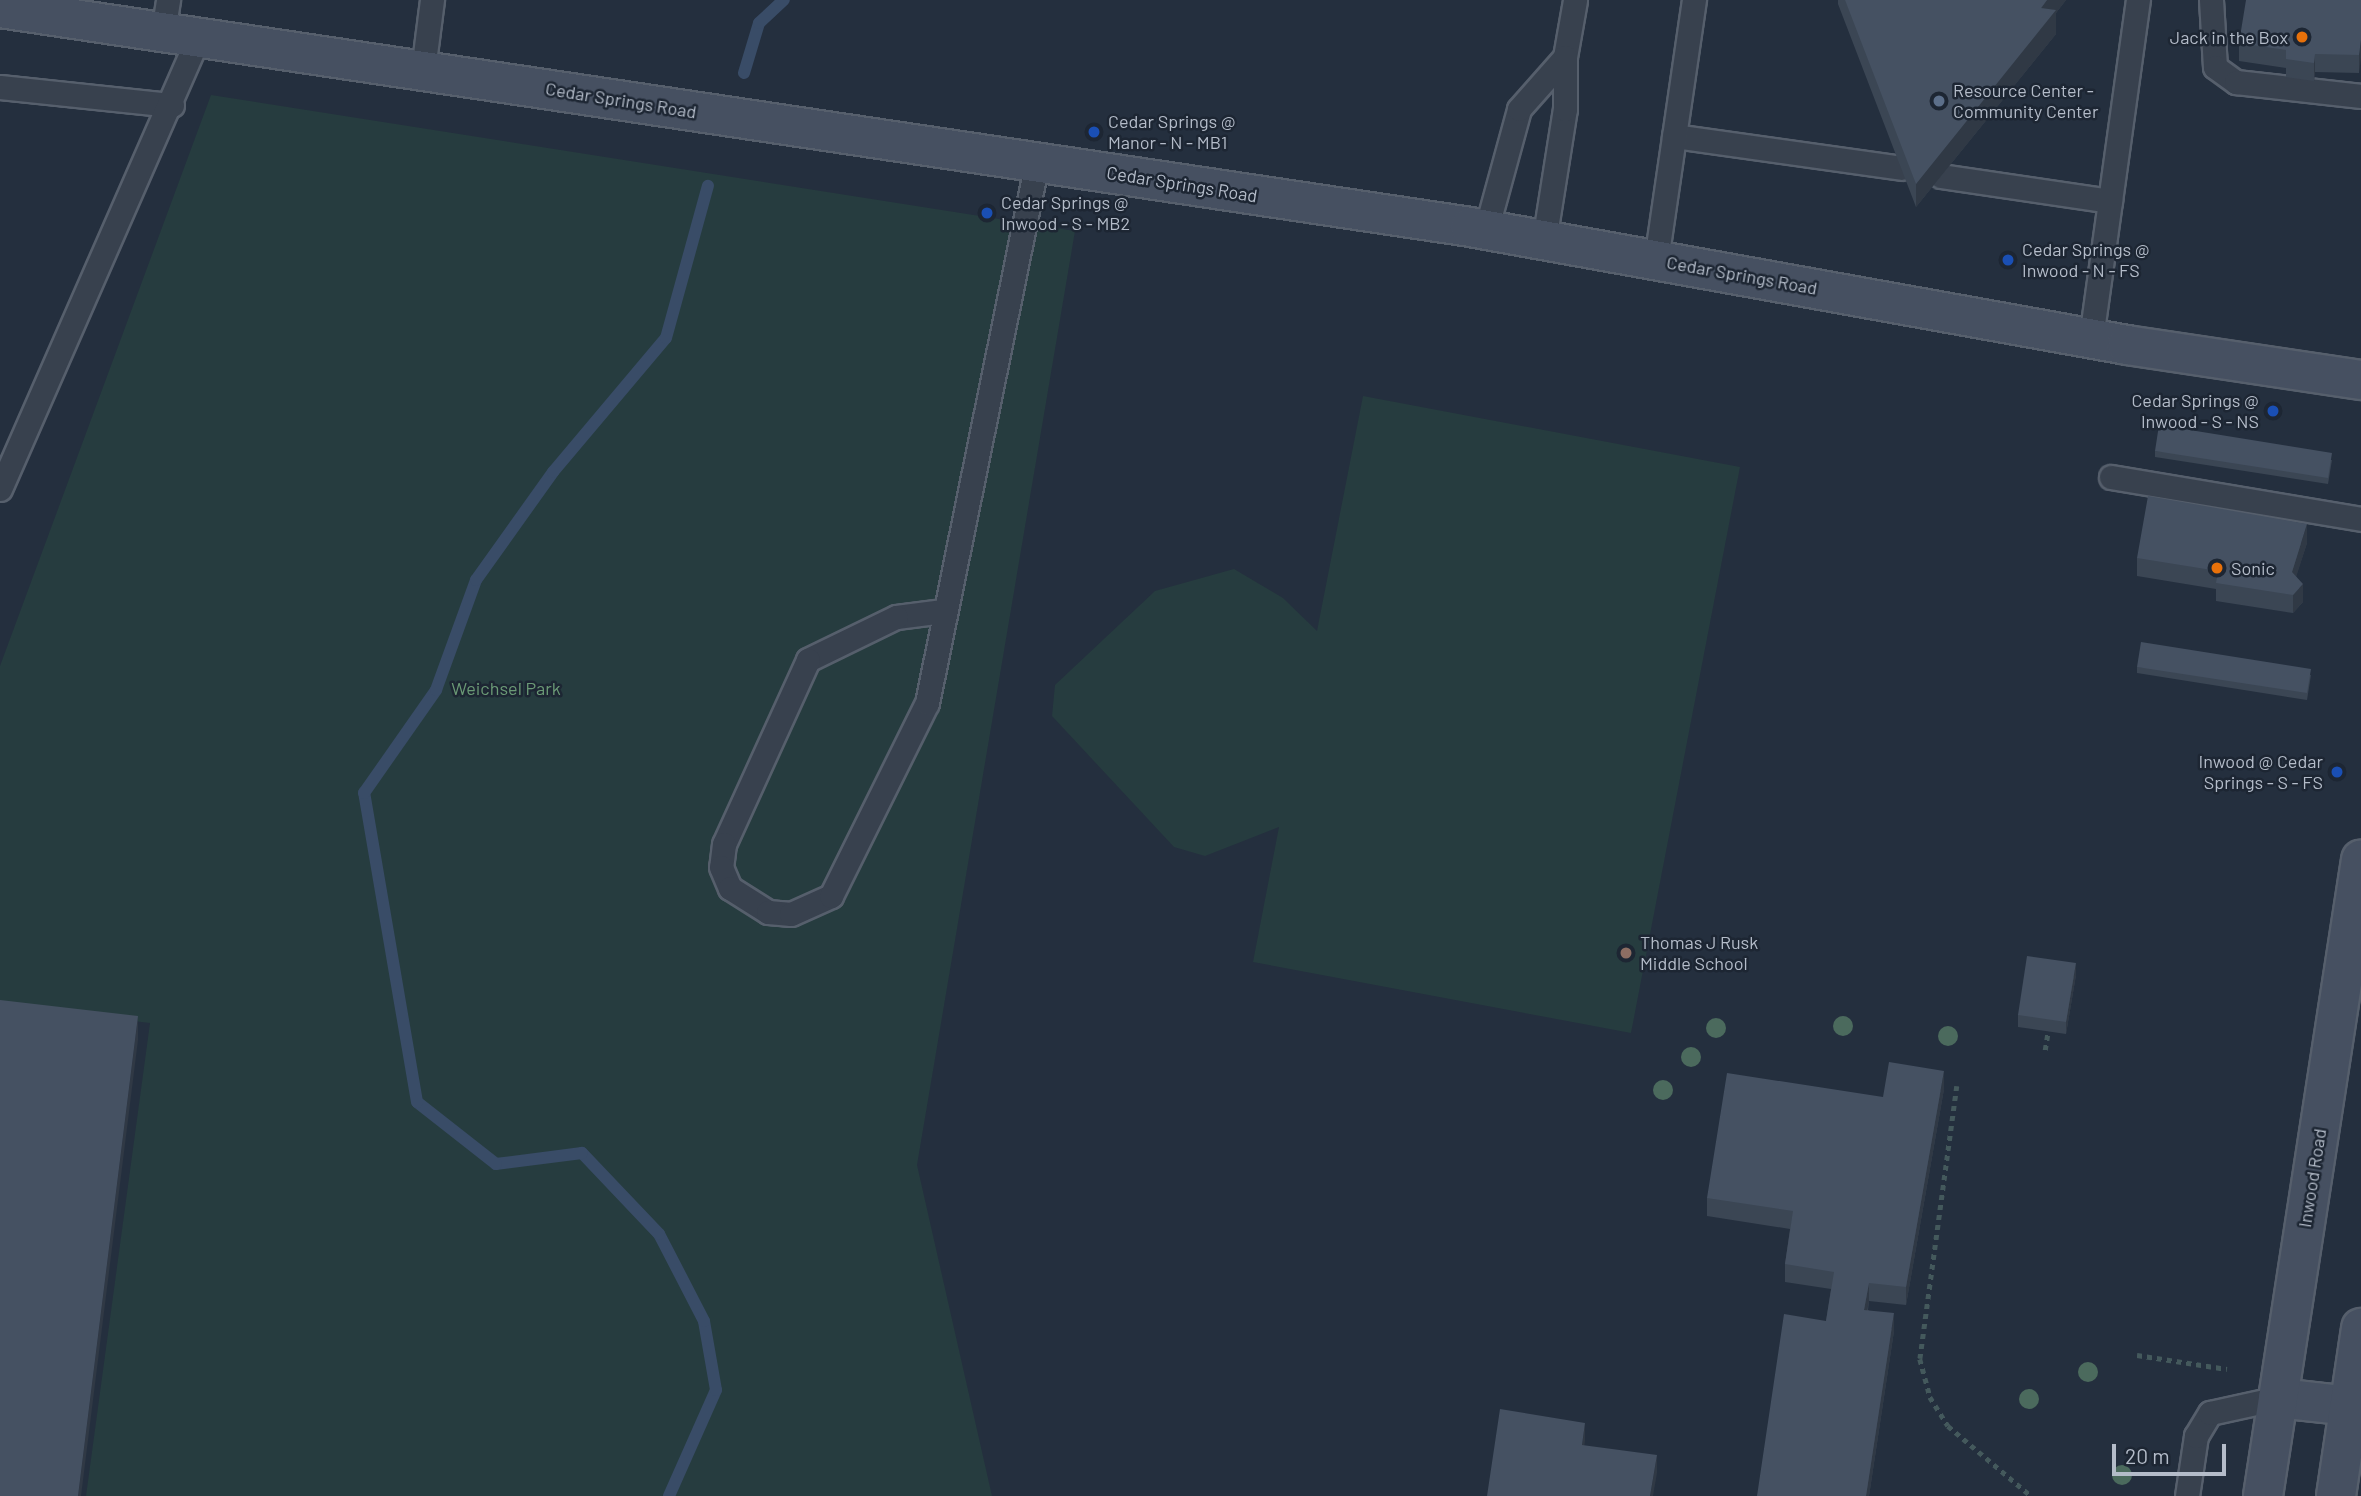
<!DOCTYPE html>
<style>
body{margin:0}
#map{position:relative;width:2361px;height:1496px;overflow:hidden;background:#242f3e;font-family:Barlow,sans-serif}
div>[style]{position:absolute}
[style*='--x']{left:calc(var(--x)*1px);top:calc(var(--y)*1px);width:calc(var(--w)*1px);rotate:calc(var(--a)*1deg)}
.green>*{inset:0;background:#263c3f}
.stream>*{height:12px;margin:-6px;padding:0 6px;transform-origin:6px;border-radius:6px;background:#394c67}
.path>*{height:4.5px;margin-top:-2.25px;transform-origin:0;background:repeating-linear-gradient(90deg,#44595c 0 5px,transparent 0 10px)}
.roads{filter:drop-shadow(2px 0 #565f6c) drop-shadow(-2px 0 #565f6c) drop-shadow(0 2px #565f6c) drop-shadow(0 -2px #565f6c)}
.lane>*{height:23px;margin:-11.5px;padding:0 11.5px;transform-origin:11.5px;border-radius:11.5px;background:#38414e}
.secondary>*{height:38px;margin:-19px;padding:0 19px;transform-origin:19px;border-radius:19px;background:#465061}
.trees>*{width:20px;height:20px;margin:-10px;border-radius:50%;background:#4b6a5d}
.wall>*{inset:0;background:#3b4654}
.shaded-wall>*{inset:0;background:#303945}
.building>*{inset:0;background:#455162}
.dots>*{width:19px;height:19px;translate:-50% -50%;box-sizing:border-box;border:4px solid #1d2633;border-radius:50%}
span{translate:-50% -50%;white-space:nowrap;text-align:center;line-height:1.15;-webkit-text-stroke:5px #1d2633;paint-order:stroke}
.poi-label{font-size:18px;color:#b4bcc9}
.right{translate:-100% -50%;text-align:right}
.left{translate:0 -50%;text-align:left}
.street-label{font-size:18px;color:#b4bcc9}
.park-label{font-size:18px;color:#6b9a76}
.scale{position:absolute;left:2112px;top:1444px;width:114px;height:32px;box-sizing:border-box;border:4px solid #b4bcc9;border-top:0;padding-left:9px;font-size:21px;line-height:24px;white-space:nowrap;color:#b4bcc9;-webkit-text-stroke:5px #1d2633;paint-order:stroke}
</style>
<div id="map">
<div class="green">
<i style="clip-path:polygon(211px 95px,1075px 231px,917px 1165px,992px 1496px,86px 1496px,150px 1023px,0 1005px,0 666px)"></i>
<i style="clip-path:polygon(1363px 396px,1740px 467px,1631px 1033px,1253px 962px,1279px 827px,1205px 856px,1174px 847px,1052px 716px,1055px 685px,1155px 591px,1234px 569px,1283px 598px,1317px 631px)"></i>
</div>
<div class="stream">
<i style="--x:744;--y:73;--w:52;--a:-73.3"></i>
<i style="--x:759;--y:23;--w:34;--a:-43"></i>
<i style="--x:669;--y:1496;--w:116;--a:-66.1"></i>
<i style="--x:716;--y:1390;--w:70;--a:-99.9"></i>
<i style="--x:704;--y:1321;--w:98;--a:-117.3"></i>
<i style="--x:659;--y:1234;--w:112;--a:-133.5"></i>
<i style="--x:582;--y:1153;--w:87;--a:172.7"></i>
<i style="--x:496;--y:1164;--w:100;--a:-141.9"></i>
<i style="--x:417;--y:1102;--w:314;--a:-99.7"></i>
<i style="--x:364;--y:793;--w:126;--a:-55"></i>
<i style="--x:436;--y:690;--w:117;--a:-70"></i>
<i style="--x:476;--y:580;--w:133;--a:-54.5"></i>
<i style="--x:553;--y:472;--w:175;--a:-49.9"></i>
<i style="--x:666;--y:338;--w:158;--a:-74.6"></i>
</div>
<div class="path">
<i style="--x:2045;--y:1050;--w:18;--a:-81"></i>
<i style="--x:1957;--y:1086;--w:275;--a:97.7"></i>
<i style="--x:1920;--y:1359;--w:39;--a:75"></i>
<i style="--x:1930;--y:1397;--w:34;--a:58"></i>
<i style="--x:1948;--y:1426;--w:109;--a:40.1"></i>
<i style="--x:2137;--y:1355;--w:91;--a:8.8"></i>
</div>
<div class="roads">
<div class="lane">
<i style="--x:2211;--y:0;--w:67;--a:86.6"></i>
<i style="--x:2215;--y:67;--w:26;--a:36"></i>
<i style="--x:2236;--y:82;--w:126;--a:6.4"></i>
<i style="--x:163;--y:32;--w:32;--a:-81"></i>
<i style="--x:423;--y:70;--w:71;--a:-82.7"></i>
<i style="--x:0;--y:87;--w:173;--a:6"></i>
<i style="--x:1674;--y:136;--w:229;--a:8"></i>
<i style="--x:1941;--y:176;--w:171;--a:8.4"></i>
<i style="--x:1486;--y:230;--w:125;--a:-74.7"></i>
<i style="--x:1519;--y:109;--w:69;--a:-48.5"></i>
<i style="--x:1565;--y:57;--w:58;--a:-80"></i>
<i style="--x:1544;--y:241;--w:134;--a:-81"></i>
<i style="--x:1565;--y:109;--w:52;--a:-90"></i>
<i style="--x:1656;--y:260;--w:263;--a:-81.7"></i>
<i style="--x:2091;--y:338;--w:341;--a:-82.1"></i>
<i style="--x:2111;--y:477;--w:254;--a:9.5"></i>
<i style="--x:0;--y:489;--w:493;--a:-66.3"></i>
<i style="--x:943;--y:611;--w:47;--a:172.7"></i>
<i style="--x:896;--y:617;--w:98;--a:154"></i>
<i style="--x:808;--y:660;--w:202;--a:114.5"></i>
<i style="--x:724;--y:844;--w:23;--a:97"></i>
<i style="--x:721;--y:867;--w:23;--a:67"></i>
<i style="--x:730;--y:888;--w:45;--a:32.3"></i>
<i style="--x:768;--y:912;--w:23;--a:5"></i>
<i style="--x:791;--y:914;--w:44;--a:-24.2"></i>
<i style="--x:831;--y:896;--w:216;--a:-63.6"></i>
<i style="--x:927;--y:703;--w:552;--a:-78.51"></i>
<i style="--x:2187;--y:1496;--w:61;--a:-81.5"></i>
<i style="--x:2196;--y:1436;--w:27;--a:-59"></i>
<i style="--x:2210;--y:1413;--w:70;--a:-12.4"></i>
</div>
<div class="secondary">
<i style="--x:0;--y:8;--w:1486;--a:8.47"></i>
<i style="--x:1470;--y:227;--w:668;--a:10.18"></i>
<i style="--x:2127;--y:345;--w:237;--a:8.5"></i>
<i style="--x:2278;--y:1398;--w:72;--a:6.3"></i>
<i style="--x:2263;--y:1496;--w:644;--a:-81.24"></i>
<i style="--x:2336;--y:1496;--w:170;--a:-81.5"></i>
</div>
</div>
<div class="trees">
<i style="left:1843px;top:1026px"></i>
<i style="left:1716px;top:1028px"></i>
<i style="left:1948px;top:1036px"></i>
<i style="left:1691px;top:1057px"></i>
<i style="left:1663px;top:1090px"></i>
<i style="left:2088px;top:1372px"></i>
<i style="left:2029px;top:1399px"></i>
<i style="left:2122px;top:1475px"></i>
</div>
<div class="wall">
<i style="clip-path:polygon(1838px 0,2066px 0,2056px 13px,2056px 34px,1916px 207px,1838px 4px)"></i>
<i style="clip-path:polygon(2361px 0,2359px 73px,2315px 72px,2314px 81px,2286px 77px,2286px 68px,2239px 61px,2239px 43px)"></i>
<i style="clip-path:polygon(2155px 451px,2332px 460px,2328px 484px,2155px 457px)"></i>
<i style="clip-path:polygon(2307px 543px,2296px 576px,2303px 602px,2293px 613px,2216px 601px,2216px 589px,2137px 576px,2137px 558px)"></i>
<i style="clip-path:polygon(2137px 667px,2311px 675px,2307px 700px,2137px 673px)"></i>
<i style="clip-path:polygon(2076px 975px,2066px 1034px,2018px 1027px,2018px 1015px)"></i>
<i style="clip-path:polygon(1944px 1089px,1906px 1305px,1869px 1301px,1868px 1310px,1894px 1331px,1869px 1496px,1757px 1496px,1826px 1321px,1831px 1289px,1785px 1282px,1785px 1264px,1790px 1229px,1707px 1216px,1707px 1198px)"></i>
</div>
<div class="shaded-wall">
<i style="clip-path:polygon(2047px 0,2066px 0,2056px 13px,2056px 34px,1916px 207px,1916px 184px)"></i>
<i style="clip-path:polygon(2361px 40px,2361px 58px,2359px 73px,2359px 55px)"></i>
<i style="clip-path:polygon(2315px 54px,2315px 72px,2314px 81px,2314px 63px)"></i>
<i style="clip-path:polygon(2307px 524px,2307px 543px,2292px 590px,2292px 572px)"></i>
<i style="clip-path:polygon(2303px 584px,2303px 602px,2293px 613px,2293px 595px)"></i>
<i style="clip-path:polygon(2076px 963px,2076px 975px,2066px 1034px,2066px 1022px)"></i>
<i style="clip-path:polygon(138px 1016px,138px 1040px,81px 1496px,78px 1496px)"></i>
<i style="clip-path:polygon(1944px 1071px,1944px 1089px,1906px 1305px,1906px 1287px)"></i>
<i style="clip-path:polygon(1869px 1283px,1869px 1301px,1864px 1328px,1864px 1310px)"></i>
<i style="clip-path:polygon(1894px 1313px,1894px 1331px,1869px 1496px,1866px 1496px)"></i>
<i style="clip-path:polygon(1585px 1423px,1585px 1441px,1582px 1463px,1582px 1445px)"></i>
<i style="clip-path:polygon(1657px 1455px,1657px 1473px,1653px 1496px,1650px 1496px)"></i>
</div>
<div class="building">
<i style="clip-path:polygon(1845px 0,2047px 0,2041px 8px,2056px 10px,1916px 184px)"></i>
<i style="clip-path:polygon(2246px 0,2361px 0,2361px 40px,2359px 55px,2315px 54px,2314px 63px,2286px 59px,2286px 50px,2239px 43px)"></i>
<i style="clip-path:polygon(2159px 425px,2332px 453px,2328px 478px,2155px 451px)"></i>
<i style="clip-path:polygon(2148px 496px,2307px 524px,2292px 572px,2303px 584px,2293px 595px,2216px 583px,2218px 571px,2137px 558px)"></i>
<i style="clip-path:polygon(2141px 642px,2311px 669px,2307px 693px,2137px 667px)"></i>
<i style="clip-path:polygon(2027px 956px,2076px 963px,2066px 1022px,2018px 1015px)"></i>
<i style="clip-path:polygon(0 1000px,138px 1016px,78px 1496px,0 1496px)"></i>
<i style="clip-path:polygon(1889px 1062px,1944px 1071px,1906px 1287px,1869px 1283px,1864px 1310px,1894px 1313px,1866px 1496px,1757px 1496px,1784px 1314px,1826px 1321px,1834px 1272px,1785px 1264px,1793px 1211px,1707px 1198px,1727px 1073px,1883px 1097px)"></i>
<i style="clip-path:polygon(1500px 1409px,1585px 1423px,1582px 1445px,1657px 1455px,1650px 1496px,1487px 1496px)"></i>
</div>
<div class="dots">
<i style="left:2302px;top:37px;background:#e8710a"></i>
<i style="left:1939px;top:101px;background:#5c6f8a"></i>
<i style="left:1094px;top:132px;background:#1a4fb4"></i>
<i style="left:987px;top:213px;background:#1a4fb4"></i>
<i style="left:2008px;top:260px;background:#1a4fb4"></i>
<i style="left:2273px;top:411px;background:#1a4fb4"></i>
<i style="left:2217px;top:568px;background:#e8710a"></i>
<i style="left:2337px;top:772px;background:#1a4fb4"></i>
<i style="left:1626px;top:953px;background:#8d6e63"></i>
</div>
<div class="poi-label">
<span class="right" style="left:2288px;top:37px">Jack in the Box</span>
<span class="left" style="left:1953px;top:101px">Resource Center -<br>Community Center</span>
<span class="left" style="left:1108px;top:132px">Cedar Springs @<br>Manor - N - MB1</span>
<span class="left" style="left:1001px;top:213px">Cedar Springs @<br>Inwood - S - MB2</span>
<span class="left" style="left:2022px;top:260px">Cedar Springs @<br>Inwood - N - FS</span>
<span class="right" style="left:2259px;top:411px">Cedar Springs @<br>Inwood - S - NS</span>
<span class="left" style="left:2231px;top:568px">Sonic</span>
<span class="right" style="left:2323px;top:772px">Inwood @ Cedar<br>Springs - S - FS</span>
<span class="left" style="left:1640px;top:953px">Thomas J Rusk<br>Middle School</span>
</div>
<div class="street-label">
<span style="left:621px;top:100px;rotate:9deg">Cedar Springs Road</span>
<span style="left:1182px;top:184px;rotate:9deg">Cedar Springs Road</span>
<span style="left:1742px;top:275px;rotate:10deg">Cedar Springs Road</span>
<span style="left:2312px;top:1178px;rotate:-81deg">Inwood Road</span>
</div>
<div class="park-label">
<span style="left:506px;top:688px">Weichsel Park</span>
</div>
<div class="scale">20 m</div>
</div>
